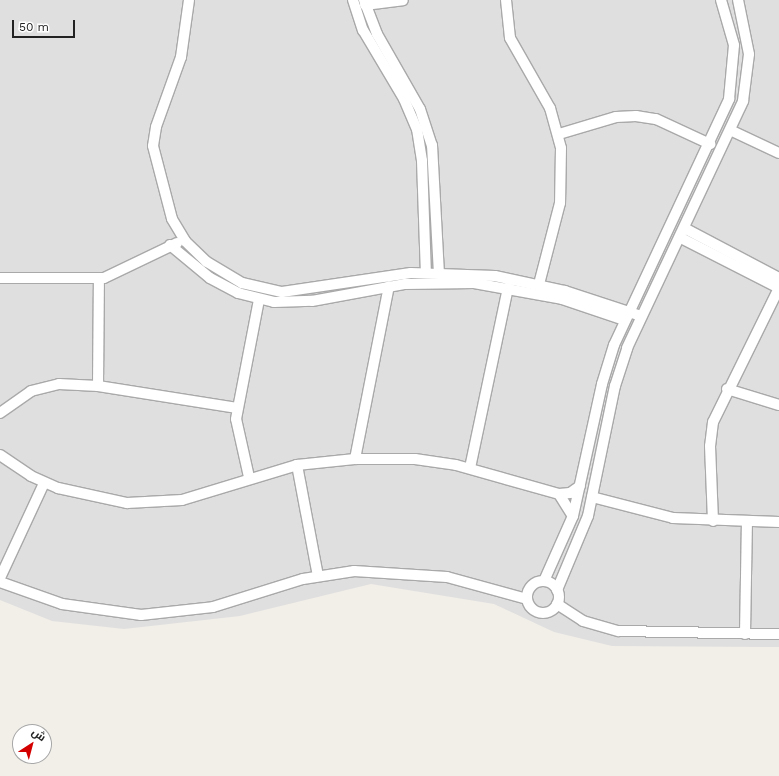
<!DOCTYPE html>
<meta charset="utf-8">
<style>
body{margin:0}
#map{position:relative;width:779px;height:776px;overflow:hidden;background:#f2efe9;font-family:"Work Sans",Cairo,sans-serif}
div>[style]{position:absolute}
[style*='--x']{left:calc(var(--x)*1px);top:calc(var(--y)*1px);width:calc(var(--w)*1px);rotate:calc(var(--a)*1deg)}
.residential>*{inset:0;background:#e0dfdf}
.roads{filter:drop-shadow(1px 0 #a9a9a9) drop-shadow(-1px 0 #a9a9a9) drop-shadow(0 1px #a9a9a9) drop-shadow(0 -1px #a9a9a9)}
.minor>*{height:10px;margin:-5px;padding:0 5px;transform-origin:5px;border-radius:5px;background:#fff}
.minor>.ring{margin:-5px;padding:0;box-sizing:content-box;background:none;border:10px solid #fff;border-radius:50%}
span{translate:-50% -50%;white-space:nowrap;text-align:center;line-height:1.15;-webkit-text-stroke:3px #fff;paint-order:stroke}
.north{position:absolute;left:12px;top:724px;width:40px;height:40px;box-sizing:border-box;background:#fff;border:1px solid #a7a7a7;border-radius:50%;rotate:36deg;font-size:11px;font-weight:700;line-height:16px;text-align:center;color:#222}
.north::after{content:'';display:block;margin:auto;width:14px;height:18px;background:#d40000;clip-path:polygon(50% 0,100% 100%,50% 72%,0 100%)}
.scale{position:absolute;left:12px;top:20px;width:63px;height:18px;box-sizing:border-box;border:2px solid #222;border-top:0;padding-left:5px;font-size:12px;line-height:14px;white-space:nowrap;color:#222;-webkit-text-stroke:3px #fff;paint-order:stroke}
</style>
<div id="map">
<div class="residential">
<i style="clip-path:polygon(0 0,779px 0,779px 647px,612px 646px,554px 632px,494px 604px,371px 584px,240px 616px,124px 629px,52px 621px,0 600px)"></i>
</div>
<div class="roads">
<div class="minor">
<i style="--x:189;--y:0;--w:58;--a:98"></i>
<i style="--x:181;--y:57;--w:74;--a:109.7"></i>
<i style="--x:156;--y:127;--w:19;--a:99"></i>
<i style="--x:153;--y:146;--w:75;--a:75.4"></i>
<i style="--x:172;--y:219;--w:26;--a:59"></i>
<i style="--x:185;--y:241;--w:30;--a:44"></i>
<i style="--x:207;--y:262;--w:41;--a:31"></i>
<i style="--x:242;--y:283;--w:41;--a:12.7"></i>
<i style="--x:282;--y:292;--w:130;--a:-8.4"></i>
<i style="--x:411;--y:273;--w:84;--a:2"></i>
<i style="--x:495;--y:276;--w:72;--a:12.1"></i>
<i style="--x:565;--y:291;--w:80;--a:18.2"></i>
<i style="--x:353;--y:0;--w:32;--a:72"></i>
<i style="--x:363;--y:30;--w:80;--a:59.3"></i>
<i style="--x:404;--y:99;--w:33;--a:67"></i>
<i style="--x:417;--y:129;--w:32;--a:81"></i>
<i style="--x:422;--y:161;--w:112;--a:88"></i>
<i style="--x:364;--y:0;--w:36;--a:69"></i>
<i style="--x:377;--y:34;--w:86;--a:60.2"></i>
<i style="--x:420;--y:109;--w:38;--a:72"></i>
<i style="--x:432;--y:145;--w:128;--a:86.9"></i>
<i style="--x:506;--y:0;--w:38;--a:84"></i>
<i style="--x:510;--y:38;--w:81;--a:60.3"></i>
<i style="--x:550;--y:108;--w:41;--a:74.6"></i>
<i style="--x:561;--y:148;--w:55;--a:91"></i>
<i style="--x:560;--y:203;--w:84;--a:104.5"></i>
<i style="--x:365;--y:5;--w:38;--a:-7"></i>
<i style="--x:730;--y:130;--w:54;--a:25.1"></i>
<i style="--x:559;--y:134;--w:59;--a:-16.6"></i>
<i style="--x:616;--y:117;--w:20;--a:-3"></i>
<i style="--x:636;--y:116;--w:20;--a:9"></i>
<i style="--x:656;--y:119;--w:60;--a:24.8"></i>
<i style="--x:686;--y:229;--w:105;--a:27.8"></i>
<i style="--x:681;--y:238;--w:110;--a:27"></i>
<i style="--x:779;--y:288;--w:149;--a:116.2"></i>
<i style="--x:713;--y:422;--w:24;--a:97"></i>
<i style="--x:710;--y:446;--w:75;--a:87.7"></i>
<i style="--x:170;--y:245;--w:52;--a:39.5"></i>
<i style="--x:210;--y:278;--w:32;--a:28"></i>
<i style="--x:238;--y:293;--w:37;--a:14"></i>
<i style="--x:274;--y:302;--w:38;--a:-2"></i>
<i style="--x:312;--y:301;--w:95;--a:-10.4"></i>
<i style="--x:405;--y:284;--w:69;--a:-0.8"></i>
<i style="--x:474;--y:283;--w:89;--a:10.3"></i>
<i style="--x:562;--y:299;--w:65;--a:18.7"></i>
<i style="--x:0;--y:278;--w:104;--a:0"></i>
<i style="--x:104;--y:278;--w:81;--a:-25.6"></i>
<i style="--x:98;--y:386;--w:107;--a:-89.5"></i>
<i style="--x:727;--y:389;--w:54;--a:17.1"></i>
<i style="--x:0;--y:413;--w:38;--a:-35"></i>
<i style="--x:31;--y:391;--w:29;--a:-14"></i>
<i style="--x:59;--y:384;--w:39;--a:3"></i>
<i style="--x:98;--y:386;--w:141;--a:9"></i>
<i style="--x:0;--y:455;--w:37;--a:34"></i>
<i style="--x:31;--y:476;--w:30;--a:24"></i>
<i style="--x:58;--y:488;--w:71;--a:12.3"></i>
<i style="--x:127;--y:503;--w:55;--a:-3.1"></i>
<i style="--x:182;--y:500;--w:120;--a:-16.9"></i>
<i style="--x:297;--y:465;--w:58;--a:-5.9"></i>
<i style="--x:355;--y:459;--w:60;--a:0"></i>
<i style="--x:415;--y:459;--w:41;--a:8.3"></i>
<i style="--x:456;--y:465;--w:107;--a:15.7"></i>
<i style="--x:559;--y:494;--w:11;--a:-5"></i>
<i style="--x:570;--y:493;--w:12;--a:-35"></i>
<i style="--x:355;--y:459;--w:176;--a:-78.9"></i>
<i style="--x:297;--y:465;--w:113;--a:79.3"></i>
<i style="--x:470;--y:468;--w:185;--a:-78.1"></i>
<i style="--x:249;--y:477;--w:59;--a:-102.6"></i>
<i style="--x:236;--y:419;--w:122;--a:-79.1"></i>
<i style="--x:559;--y:494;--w:26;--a:58"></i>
<i style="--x:592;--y:497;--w:84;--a:14.5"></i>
<i style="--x:673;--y:518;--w:106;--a:2.2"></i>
<i style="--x:0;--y:578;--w:105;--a:-65.1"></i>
<i style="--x:544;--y:581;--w:71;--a:-66"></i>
<i style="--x:573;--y:516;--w:135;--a:-77.6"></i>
<i style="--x:602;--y:384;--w:41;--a:-72.9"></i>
<i style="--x:614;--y:345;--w:272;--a:-64.9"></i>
<i style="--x:729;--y:99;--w:54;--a:-84.7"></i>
<i style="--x:734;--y:45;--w:47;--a:-106.1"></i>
<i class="ring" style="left:527px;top:581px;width:22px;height:22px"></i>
<i style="--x:0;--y:582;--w:66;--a:19.5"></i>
<i style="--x:62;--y:604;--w:80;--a:7.9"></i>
<i style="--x:141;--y:615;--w:72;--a:-6.3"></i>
<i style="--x:213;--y:607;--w:94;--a:-17.3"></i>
<i style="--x:303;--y:579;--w:52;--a:-8.9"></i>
<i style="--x:354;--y:571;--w:93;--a:3.7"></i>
<i style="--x:447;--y:577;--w:83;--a:15.4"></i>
<i style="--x:557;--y:590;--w:80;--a:-67.3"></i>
<i style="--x:588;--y:516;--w:133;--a:-78.3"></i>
<i style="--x:615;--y:386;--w:40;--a:-72"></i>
<i style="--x:627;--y:348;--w:273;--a:-64.8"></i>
<i style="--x:743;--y:101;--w:47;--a:-82.7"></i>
<i style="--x:749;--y:54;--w:55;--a:-101.5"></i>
<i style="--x:557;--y:604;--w:31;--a:33"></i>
<i style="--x:583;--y:621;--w:37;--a:16"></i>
<i style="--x:619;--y:631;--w:160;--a:1.1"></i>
<i style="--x:745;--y:634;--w:112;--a:-89"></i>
</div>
</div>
<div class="north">ش</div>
<div class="scale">50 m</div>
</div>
